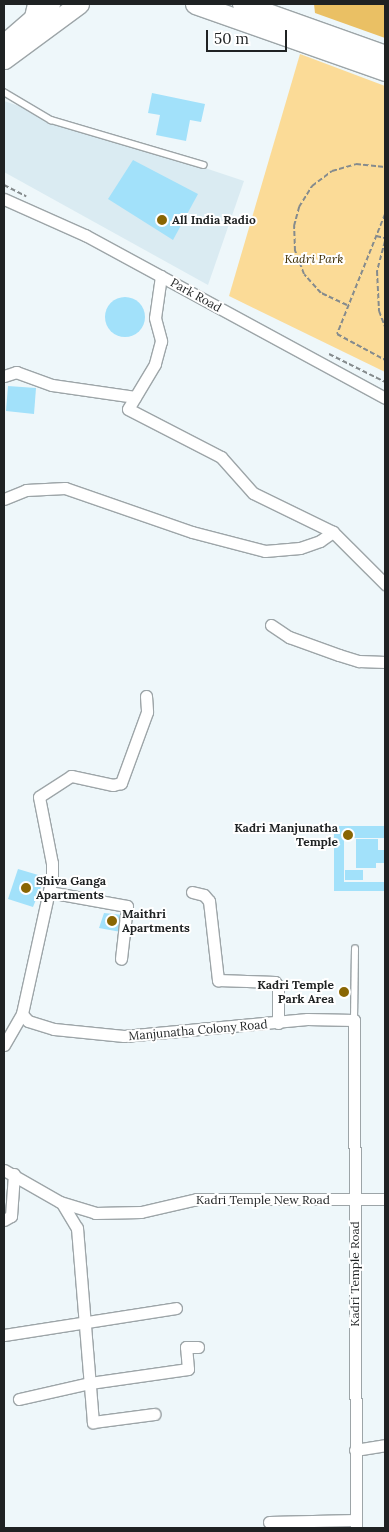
<!DOCTYPE html>
<style>
body{margin:0}
#map{position:relative;width:389px;height:1532px;overflow:hidden;background:#eef7fa;font-family:Lora,serif}
div>[style]{position:absolute}
[style*='--x']{left:calc(var(--x)*1px);top:calc(var(--y)*1px);width:calc(var(--w)*1px);rotate:calc(var(--a)*1deg)}
.built>*{inset:0;background:#daebf2}
.green>*{inset:0;background:#fbdb97}
.forest>*{inset:0;background:#eac064}
.building>*{inset:0;background:#a2e1fa}
.round{border-radius:50%}
.path>*{height:2px;margin-top:-1px;transform-origin:0;background:repeating-linear-gradient(90deg,#858b8d 0 5px,transparent 0 7.5px)}
.roads{filter:drop-shadow(1px 0 #9da5a8) drop-shadow(-1px 0 #9da5a8) drop-shadow(0 1px #9da5a8) drop-shadow(0 -1px #9da5a8)}
.service>*{height:5.5px;margin:-2.75px;padding:0 2.75px;transform-origin:2.75px;border-radius:2.75px;background:#fff}
.minor>*{height:11px;margin:-5.5px;padding:0 5.5px;transform-origin:5.5px;border-radius:5.5px;background:#fff}
.primary>*{height:19px;margin:-9.5px;padding:0 9.5px;transform-origin:9.5px;border-radius:9.5px;background:#fff}
.trunk>*{height:19px;margin:-9.5px;padding:0 9.5px;transform-origin:9.5px;border-radius:9.5px;background:#fff}
.dots>*{width:14px;height:14px;translate:-50% -50%;box-sizing:border-box;border:2px solid #fff;border-radius:50%}
span{translate:-50% -50%;white-space:nowrap;text-align:center;line-height:1.15;-webkit-text-stroke:4px #fff;paint-order:stroke}
.poi-label{font-size:12px;color:#1f2223;font-weight:700}
.left{translate:0 -50%;text-align:left}
.right{translate:-100% -50%;text-align:right}
.park-label{font-size:12px;color:#3b2b01;font-style:italic}
.street-label{font-size:12px;color:#1f2223}
.frame{position:absolute;inset:0;border:5px solid #1f2223;pointer-events:none}
.scale{position:absolute;left:206px;top:30px;width:81px;height:22px;box-sizing:border-box;border:2px solid #1f2223;border-top:0;padding-left:6px;font-size:15px;line-height:18px;white-space:nowrap;color:#1f2223;-webkit-text-stroke:4px #fff;paint-order:stroke}
</style>
<div id="map">
<div class="built">
<i style="clip-path:polygon(4px 101px,244px 181px,208px 285px,4px 172px)"></i>
</div>
<div class="green">
<i style="clip-path:polygon(300px 54px,385px 86px,385px 372px,229px 296px)"></i>
</div>
<div class="forest">
<i style="clip-path:polygon(314px 4px,385px 4px,385px 38px,315px 13px)"></i>
</div>
<div class="building">
<i style="clip-path:polygon(152px 93px,205px 104px,201px 122px,190px 120px,186px 141px,156px 135px,160px 115px,148px 113px)"></i>
<i style="clip-path:polygon(133px 160px,198px 194px,173px 240px,108px 199px)"></i>
<i class="round" style="left:105px;top:297px;width:40px;height:40px"></i>
<i style="clip-path:polygon(8px 386px,36px 388px,34px 414px,6px 411px)"></i>
<i style="clip-path:polygon(334px 826px,385px 826px,385px 838px,344px 838px,344px 882px,385px 882px,385px 891px,334px 891px)"></i>
<i style="clip-path:polygon(356px 839px,378px 839px,378px 850px,385px 850px,385px 863px,376px 863px,376px 868px,356px 868px)"></i>
<i style="clip-path:polygon(18px 869px,45px 877px,33px 907px,8px 899px)"></i>
<i style="clip-path:polygon(345px 870px,363px 870px,363px 880px,345px 880px)"></i>
<i style="clip-path:polygon(104px 913px,123px 915px,121px 932px,99px 928px)"></i>
</div>
<div class="path">
<i style="--x:4;--y:185;--w:25;--a:27"></i>
<i style="--x:385;--y:214;--w:129;--a:111.8"></i>
<i style="--x:337;--y:334;--w:55;--a:28.4"></i>
<i style="--x:376;--y:236;--w:9;--a:13"></i>
<i style="--x:385;--y:241;--w:31;--a:105"></i>
<i style="--x:377;--y:271;--w:40;--a:87.1"></i>
<i style="--x:379;--y:311;--w:17;--a:69"></i>
<i style="--x:347;--y:305;--w:29;--a:-155"></i>
<i style="--x:321;--y:293;--w:25;--a:-132"></i>
<i style="--x:304;--y:274;--w:25;--a:-111"></i>
<i style="--x:295;--y:251;--w:25;--a:-92"></i>
<i style="--x:294;--y:226;--w:20;--a:-75"></i>
<i style="--x:299;--y:207;--w:25;--a:-58"></i>
<i style="--x:312;--y:186;--w:25;--a:-37"></i>
<i style="--x:332;--y:171;--w:25;--a:-16"></i>
<i style="--x:356;--y:164;--w:29;--a:6"></i>
<i style="--x:329;--y:354;--w:63;--a:26.6"></i>
</div>
<div class="roads">
<div class="service">
<i style="--x:4;--y:92;--w:55;--a:30.8"></i>
<i style="--x:51;--y:120;--w:159;--a:16.4"></i>
<i style="--x:354;--y:1020;--w:71;--a:-89.2"></i>
</div>
<div class="minor">
<i style="--x:4;--y:199;--w:89;--a:24"></i>
<i style="--x:85;--y:235;--w:341;--a:28.5"></i>
<i style="--x:161;--y:276;--w:42;--a:98.1"></i>
<i style="--x:155;--y:318;--w:24;--a:75"></i>
<i style="--x:161;--y:341;--w:24;--a:105"></i>
<i style="--x:155;--y:364;--w:52;--a:121"></i>
<i style="--x:128;--y:409;--w:105;--a:27.3"></i>
<i style="--x:221;--y:457;--w:48;--a:48.4"></i>
<i style="--x:253;--y:493;--w:89;--a:26"></i>
<i style="--x:333;--y:532;--w:74;--a:45"></i>
<i style="--x:4;--y:376;--w:13;--a:-18"></i>
<i style="--x:16;--y:372;--w:38;--a:20"></i>
<i style="--x:52;--y:385;--w:84;--a:8.2"></i>
<i style="--x:4;--y:499;--w:24;--a:-22"></i>
<i style="--x:26;--y:490;--w:39;--a:-3"></i>
<i style="--x:65;--y:488;--w:134;--a:19.1"></i>
<i style="--x:192;--y:532;--w:75;--a:14.6"></i>
<i style="--x:265;--y:551;--w:35;--a:-5"></i>
<i style="--x:300;--y:548;--w:21;--a:-19"></i>
<i style="--x:320;--y:541;--w:16;--a:-35"></i>
<i style="--x:271;--y:625;--w:22;--a:34"></i>
<i style="--x:289;--y:637;--w:53;--a:19.8"></i>
<i style="--x:339;--y:655;--w:21;--a:17"></i>
<i style="--x:359;--y:661;--w:26;--a:2"></i>
<i style="--x:146;--y:696;--w:16;--a:86"></i>
<i style="--x:147;--y:712;--w:76;--a:110.1"></i>
<i style="--x:121;--y:783;--w:8;--a:166"></i>
<i style="--x:113;--y:785;--w:43;--a:-167.9"></i>
<i style="--x:71;--y:776;--w:38;--a:147"></i>
<i style="--x:39;--y:797;--w:67;--a:78.9"></i>
<i style="--x:52;--y:863;--w:14;--a:90"></i>
<i style="--x:52;--y:877;--w:140;--a:102.4"></i>
<i style="--x:22;--y:1014;--w:9;--a:49"></i>
<i style="--x:28;--y:1021;--w:27;--a:17"></i>
<i style="--x:54;--y:1029;--w:70;--a:5.7"></i>
<i style="--x:124;--y:1036;--w:184;--a:-5.3"></i>
<i style="--x:307;--y:1019;--w:47;--a:1.2"></i>
<i style="--x:354;--y:1020;--w:508;--a:89.77"></i>
<i style="--x:49;--y:892;--w:79;--a:10.2"></i>
<i style="--x:127;--y:906;--w:53;--a:96.5"></i>
<i style="--x:192;--y:892;--w:12;--a:14"></i>
<i style="--x:204;--y:895;--w:8;--a:50"></i>
<i style="--x:209;--y:901;--w:80;--a:83.5"></i>
<i style="--x:218;--y:980;--w:57;--a:2"></i>
<i style="--x:275;--y:982;--w:5;--a:53"></i>
<i style="--x:278;--y:986;--w:37;--a:90"></i>
<i style="--x:4;--y:1045;--w:36;--a:-60"></i>
<i style="--x:4;--y:1170;--w:64;--a:29.7"></i>
<i style="--x:60;--y:1202;--w:37;--a:17"></i>
<i style="--x:95;--y:1213;--w:46;--a:-1.2"></i>
<i style="--x:141;--y:1212;--w:57;--a:-13.1"></i>
<i style="--x:197;--y:1199;--w:188;--a:0"></i>
<i style="--x:63;--y:1205;--w:27;--a:59"></i>
<i style="--x:77;--y:1228;--w:195;--a:85.3"></i>
<i style="--x:93;--y:1422;--w:62;--a:-7.5"></i>
<i style="--x:4;--y:1220;--w:8;--a:-30"></i>
<i style="--x:11;--y:1216;--w:42;--a:-85.9"></i>
<i style="--x:4;--y:1335;--w:174;--a:-8.9"></i>
<i style="--x:19;--y:1399;--w:73;--a:-12.7"></i>
<i style="--x:90;--y:1383;--w:99;--a:-8.1"></i>
<i style="--x:188;--y:1369;--w:22;--a:-95"></i>
<i style="--x:186;--y:1347;--w:12;--a:0"></i>
<i style="--x:355;--y:1450;--w:30;--a:-9"></i>
<i style="--x:269;--y:1522;--w:87;--a:-1.3"></i>
</div>
<div class="primary">
<i style="--x:4;--y:44;--w:61;--a:-41"></i>
<i style="--x:4;--y:59;--w:93;--a:-36.3"></i>
</div>
<div class="trunk">
<i style="--x:195;--y:4;--w:201;--a:19.4"></i>
<i style="--x:242;--y:4;--w:152;--a:19.6"></i>
<i style="--x:34;--y:17;--w:13;--a:-77"></i>
</div>
</div>
<div class="dots">
<i style="left:162px;top:220px;background:#896603"></i>
<i style="left:348px;top:835px;background:#896603"></i>
<i style="left:26px;top:888px;background:#896603"></i>
<i style="left:112px;top:921px;background:#896603"></i>
<i style="left:344px;top:992px;background:#896603"></i>
</div>
<div class="poi-label">
<span class="left" style="left:172px;top:220px">All India Radio</span>
<span class="right" style="left:338px;top:835px">Kadri Manjunatha<br>Temple</span>
<span class="left" style="left:36px;top:888px">Shiva Ganga<br>Apartments</span>
<span class="left" style="left:122px;top:921px">Maithri<br>Apartments</span>
<span class="right" style="left:334px;top:992px">Kadri Temple<br>Park Area</span>
</div>
<div class="park-label">
<span style="left:314px;top:259px">Kadri Park</span>
</div>
<div class="street-label">
<span style="left:196px;top:295px;rotate:29deg">Park Road</span>
<span style="left:198px;top:1030px;rotate:-5deg">Manjunatha Colony Road</span>
<span style="left:263px;top:1200px">Kadri Temple New Road</span>
<span style="left:355px;top:1274px;rotate:-90deg">Kadri Temple Road</span>
</div>
<div class="frame"></div>
<div class="scale">50 m</div>
</div>
